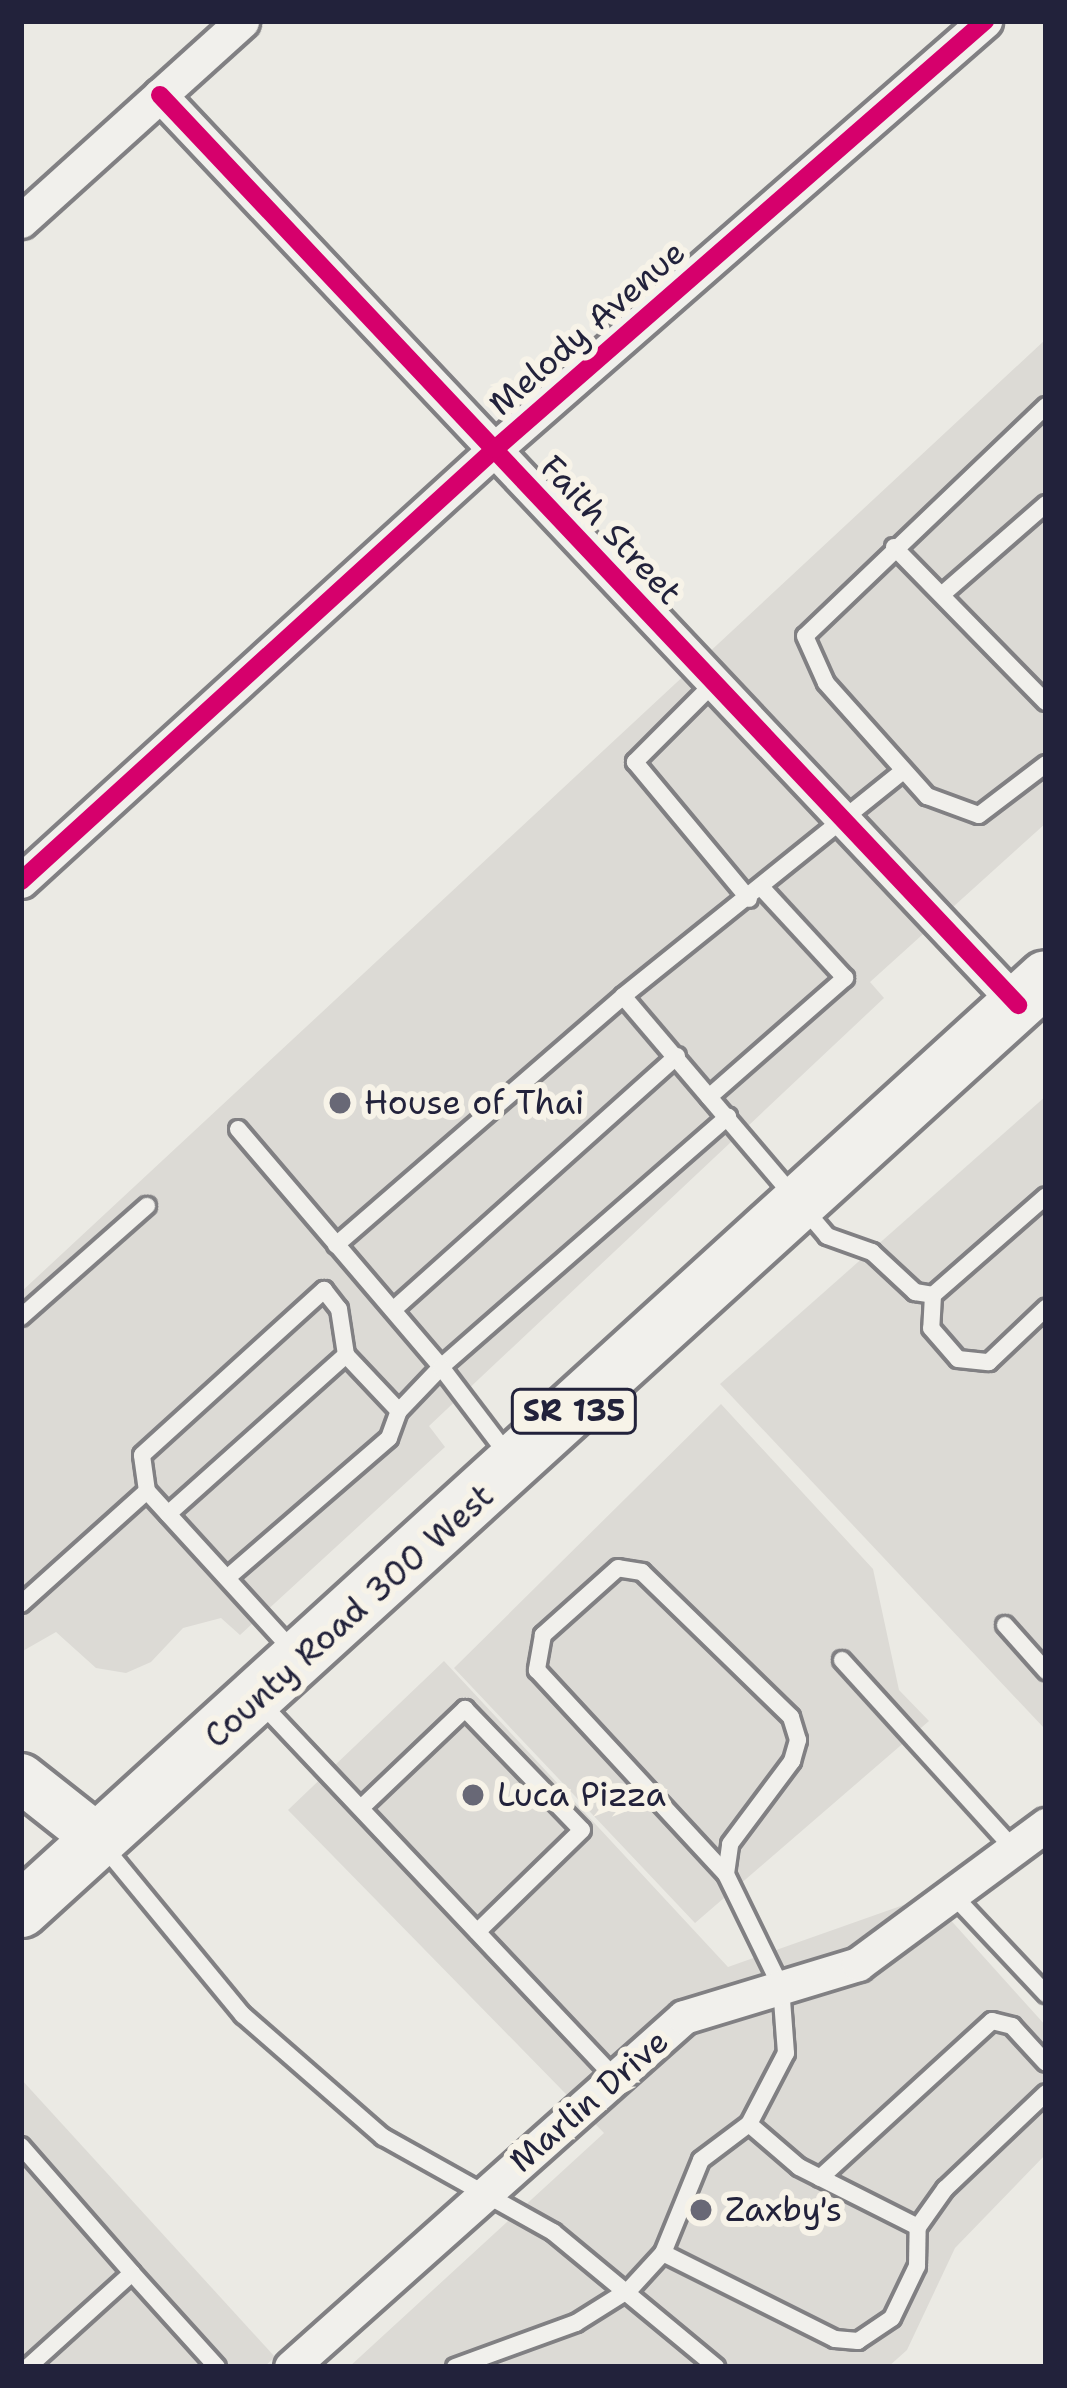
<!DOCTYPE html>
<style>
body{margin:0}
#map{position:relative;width:1067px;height:2388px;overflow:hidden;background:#ebeae4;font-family:"Shantell Sans",sans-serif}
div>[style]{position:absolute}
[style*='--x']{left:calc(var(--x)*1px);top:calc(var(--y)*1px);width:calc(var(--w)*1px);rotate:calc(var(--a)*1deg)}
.built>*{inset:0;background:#dcdad5}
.roads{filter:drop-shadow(3px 0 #818083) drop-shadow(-3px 0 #818083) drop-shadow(0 3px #818083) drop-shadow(0 -3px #818083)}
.lane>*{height:16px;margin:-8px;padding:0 8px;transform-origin:8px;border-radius:8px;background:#f1f0ec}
.street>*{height:33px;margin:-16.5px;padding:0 16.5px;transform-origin:16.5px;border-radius:16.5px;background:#f1f0ec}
.secondary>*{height:48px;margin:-24px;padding:0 24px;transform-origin:24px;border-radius:24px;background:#f1f0ec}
.primary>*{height:54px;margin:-27px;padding:0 27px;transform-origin:27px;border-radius:27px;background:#f1f0ec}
.cycleway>*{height:18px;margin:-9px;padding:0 9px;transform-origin:9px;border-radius:9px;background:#d6006c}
.dots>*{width:33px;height:33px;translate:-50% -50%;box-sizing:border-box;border:6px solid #f7f3e8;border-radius:50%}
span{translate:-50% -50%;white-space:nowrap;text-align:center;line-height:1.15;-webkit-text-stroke:12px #f7f3e8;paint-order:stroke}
.shield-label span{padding:3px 9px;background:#f7f3e8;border:3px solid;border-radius:9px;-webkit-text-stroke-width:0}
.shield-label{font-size:30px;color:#22223b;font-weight:700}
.street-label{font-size:33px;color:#22223b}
.poi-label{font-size:33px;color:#22223b}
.left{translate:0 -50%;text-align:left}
.frame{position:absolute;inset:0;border:24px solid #22223b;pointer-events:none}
</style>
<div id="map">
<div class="built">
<i style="clip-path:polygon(1046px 339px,1046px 823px,870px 982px,884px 998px,429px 1426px,445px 1447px,240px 1635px,221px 1618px,183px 1628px,151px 1662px,126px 1673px,96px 1668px,56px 1632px,21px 1652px,21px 1292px)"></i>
<i style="clip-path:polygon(1046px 1096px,1046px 1726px,1044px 1728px,720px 1384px)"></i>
<i style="clip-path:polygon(721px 1404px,873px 1569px,899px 1690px,929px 1721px,695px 1923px,454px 1668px)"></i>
<i style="clip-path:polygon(444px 1661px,728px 1967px,929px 1896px,1046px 2026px,1046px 2154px,955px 2248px,907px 2350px,888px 2367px,349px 2367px,604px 2133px,288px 1810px)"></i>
<i style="clip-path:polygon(21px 2079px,275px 2357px,264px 2367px,21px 2367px)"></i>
</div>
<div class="roads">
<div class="lane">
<i style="--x:1046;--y:406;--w:333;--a:136.3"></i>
<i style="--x:805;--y:636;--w:51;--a:65.9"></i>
<i style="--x:826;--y:683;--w:152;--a:48.2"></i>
<i style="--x:927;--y:796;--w:55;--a:20.1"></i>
<i style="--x:979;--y:815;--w:84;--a:-37.3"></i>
<i style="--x:894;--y:547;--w:217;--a:45.6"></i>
<i style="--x:945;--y:592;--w:134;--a:-41.1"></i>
<i style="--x:714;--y:683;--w:112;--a:135"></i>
<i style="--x:635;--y:762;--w:178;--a:50.2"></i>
<i style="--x:903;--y:771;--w:359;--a:141.2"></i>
<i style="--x:623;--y:996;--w:315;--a:49.6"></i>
<i style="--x:827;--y:1236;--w:48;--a:19.6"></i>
<i style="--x:872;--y:1252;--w:59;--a:42.9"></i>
<i style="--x:915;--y:1292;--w:18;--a:9"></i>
<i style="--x:933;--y:1295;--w:150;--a:-41.2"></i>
<i style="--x:709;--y:1097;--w:181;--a:-41.2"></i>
<i style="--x:845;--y:978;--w:122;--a:-132.7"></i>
<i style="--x:238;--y:1129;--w:313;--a:49.5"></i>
<i style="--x:441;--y:1367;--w:381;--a:-41.1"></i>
<i style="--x:336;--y:1245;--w:380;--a:-40.9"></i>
<i style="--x:933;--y:1295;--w:33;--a:93"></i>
<i style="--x:931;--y:1328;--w:41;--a:48.9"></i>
<i style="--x:958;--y:1359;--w:31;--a:6"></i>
<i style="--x:989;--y:1362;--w:79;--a:-43.5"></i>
<i style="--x:393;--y:1310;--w:381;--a:-41.8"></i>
<i style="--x:21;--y:1317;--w:168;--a:-41.4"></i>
<i style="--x:147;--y:1491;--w:36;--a:-98"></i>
<i style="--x:142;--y:1455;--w:246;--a:-42.2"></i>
<i style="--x:324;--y:1290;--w:24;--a:52"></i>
<i style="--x:339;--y:1309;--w:47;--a:81.3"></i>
<i style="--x:346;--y:1355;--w:77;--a:46.6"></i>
<i style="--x:168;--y:1514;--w:239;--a:-41.8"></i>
<i style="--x:227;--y:1578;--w:214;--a:-40.8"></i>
<i style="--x:389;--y:1438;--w:29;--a:-70"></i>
<i style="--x:399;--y:1411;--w:61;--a:-46.3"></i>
<i style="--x:441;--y:1367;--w:114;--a:52.8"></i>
<i style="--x:21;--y:1604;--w:169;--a:-41.9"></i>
<i style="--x:147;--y:1491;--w:221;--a:47.6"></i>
<i style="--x:1005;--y:1625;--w:62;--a:48.3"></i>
<i style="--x:842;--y:1660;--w:256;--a:47.7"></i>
<i style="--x:259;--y:1701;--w:519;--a:46.64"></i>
<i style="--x:361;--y:1808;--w:144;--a:-43.6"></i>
<i style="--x:465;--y:1709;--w:168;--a:46"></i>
<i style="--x:582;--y:1830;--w:146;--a:135.8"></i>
<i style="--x:101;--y:1843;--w:223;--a:50.5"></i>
<i style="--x:243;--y:2015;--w:186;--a:41.1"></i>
<i style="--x:383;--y:2137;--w:195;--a:29.2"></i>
<i style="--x:553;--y:2232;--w:212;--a:39.6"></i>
<i style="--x:953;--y:1895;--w:136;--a:46.8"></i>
<i style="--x:749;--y:2124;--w:66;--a:40.7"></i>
<i style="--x:799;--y:2167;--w:133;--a:26.8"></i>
<i style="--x:918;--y:2227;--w:47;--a:-54.6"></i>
<i style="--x:945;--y:2189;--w:139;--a:-43.5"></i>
<i style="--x:21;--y:2146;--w:169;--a:48.8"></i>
<i style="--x:820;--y:2178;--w:233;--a:-42.4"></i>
<i style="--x:992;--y:2021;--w:21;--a:14"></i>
<i style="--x:1012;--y:2026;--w:50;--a:47.4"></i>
<i style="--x:663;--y:2253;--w:192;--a:26.6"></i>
<i style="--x:835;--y:2339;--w:23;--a:5"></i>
<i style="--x:858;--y:2341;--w:41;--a:-34.1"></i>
<i style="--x:892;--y:2318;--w:58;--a:-64.3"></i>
<i style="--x:917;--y:2266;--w:39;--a:-89"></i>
<i style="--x:28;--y:2367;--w:140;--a:-42.1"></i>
<i style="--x:132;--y:2273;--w:127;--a:47.9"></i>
<i style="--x:455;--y:2367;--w:129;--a:-20"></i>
<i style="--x:576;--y:2323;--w:64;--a:-32.2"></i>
<i style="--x:630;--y:2289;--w:49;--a:-47.5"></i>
<i style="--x:663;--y:2253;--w:100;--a:-67.8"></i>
<i style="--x:701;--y:2160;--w:60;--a:-36.9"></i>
<i style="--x:749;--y:2124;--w:80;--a:-62.5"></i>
<i style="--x:786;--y:2053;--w:66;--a:-94.3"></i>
<i style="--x:781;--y:1987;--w:126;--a:-116"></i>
<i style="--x:726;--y:1874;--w:30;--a:-82"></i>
<i style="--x:730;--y:1844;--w:104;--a:-53.2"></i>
<i style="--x:792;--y:1761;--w:22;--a:-74"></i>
<i style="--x:798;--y:1740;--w:24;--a:-107"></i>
<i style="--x:791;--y:1717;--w:208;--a:-135.8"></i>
<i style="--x:642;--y:1572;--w:24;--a:-171"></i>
<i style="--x:618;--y:1568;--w:101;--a:138.2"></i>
<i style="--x:543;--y:1635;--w:36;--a:100"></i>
<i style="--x:537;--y:1670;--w:278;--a:47.2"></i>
</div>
<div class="street">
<i style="--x:160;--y:95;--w:1251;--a:46.68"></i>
<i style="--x:21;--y:221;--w:298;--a:-42.1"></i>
<i style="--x:21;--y:881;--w:641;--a:-42.35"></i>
<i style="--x:495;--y:449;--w:651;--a:-41.14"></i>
<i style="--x:291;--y:2367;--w:526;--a:-41.69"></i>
<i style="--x:684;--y:2017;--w:182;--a:-16.9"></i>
<i style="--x:858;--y:1964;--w:234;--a:-36.5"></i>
</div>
<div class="secondary">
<i style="--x:21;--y:1778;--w:97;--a:38.3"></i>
</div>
<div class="primary">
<i style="--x:21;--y:1910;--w:1385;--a:-42.28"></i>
</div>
</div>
<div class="cycleway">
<i style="--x:160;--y:95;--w:1251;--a:46.68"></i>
<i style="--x:21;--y:881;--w:641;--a:-42.35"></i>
<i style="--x:495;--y:449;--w:651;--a:-41.14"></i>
</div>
<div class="dots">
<i style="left:340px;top:1103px;background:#686876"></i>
<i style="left:473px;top:1795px;background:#686876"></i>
<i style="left:701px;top:2210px;background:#686876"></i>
</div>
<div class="shield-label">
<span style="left:574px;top:1411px">SR 135</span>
</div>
<div class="street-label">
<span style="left:587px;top:328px;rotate:-41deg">Melody Avenue</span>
<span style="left:611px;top:530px;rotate:47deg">Faith Street</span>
<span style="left:349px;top:1616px;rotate:-42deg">County Road 300 West</span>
<span style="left:589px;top:2101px;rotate:-41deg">Marlin Drive</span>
</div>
<div class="poi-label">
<span class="left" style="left:364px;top:1103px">House of Thai</span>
<span class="left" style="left:497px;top:1795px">Luca Pizza</span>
<span class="left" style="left:725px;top:2210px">Zaxby's</span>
</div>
<div class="frame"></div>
</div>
